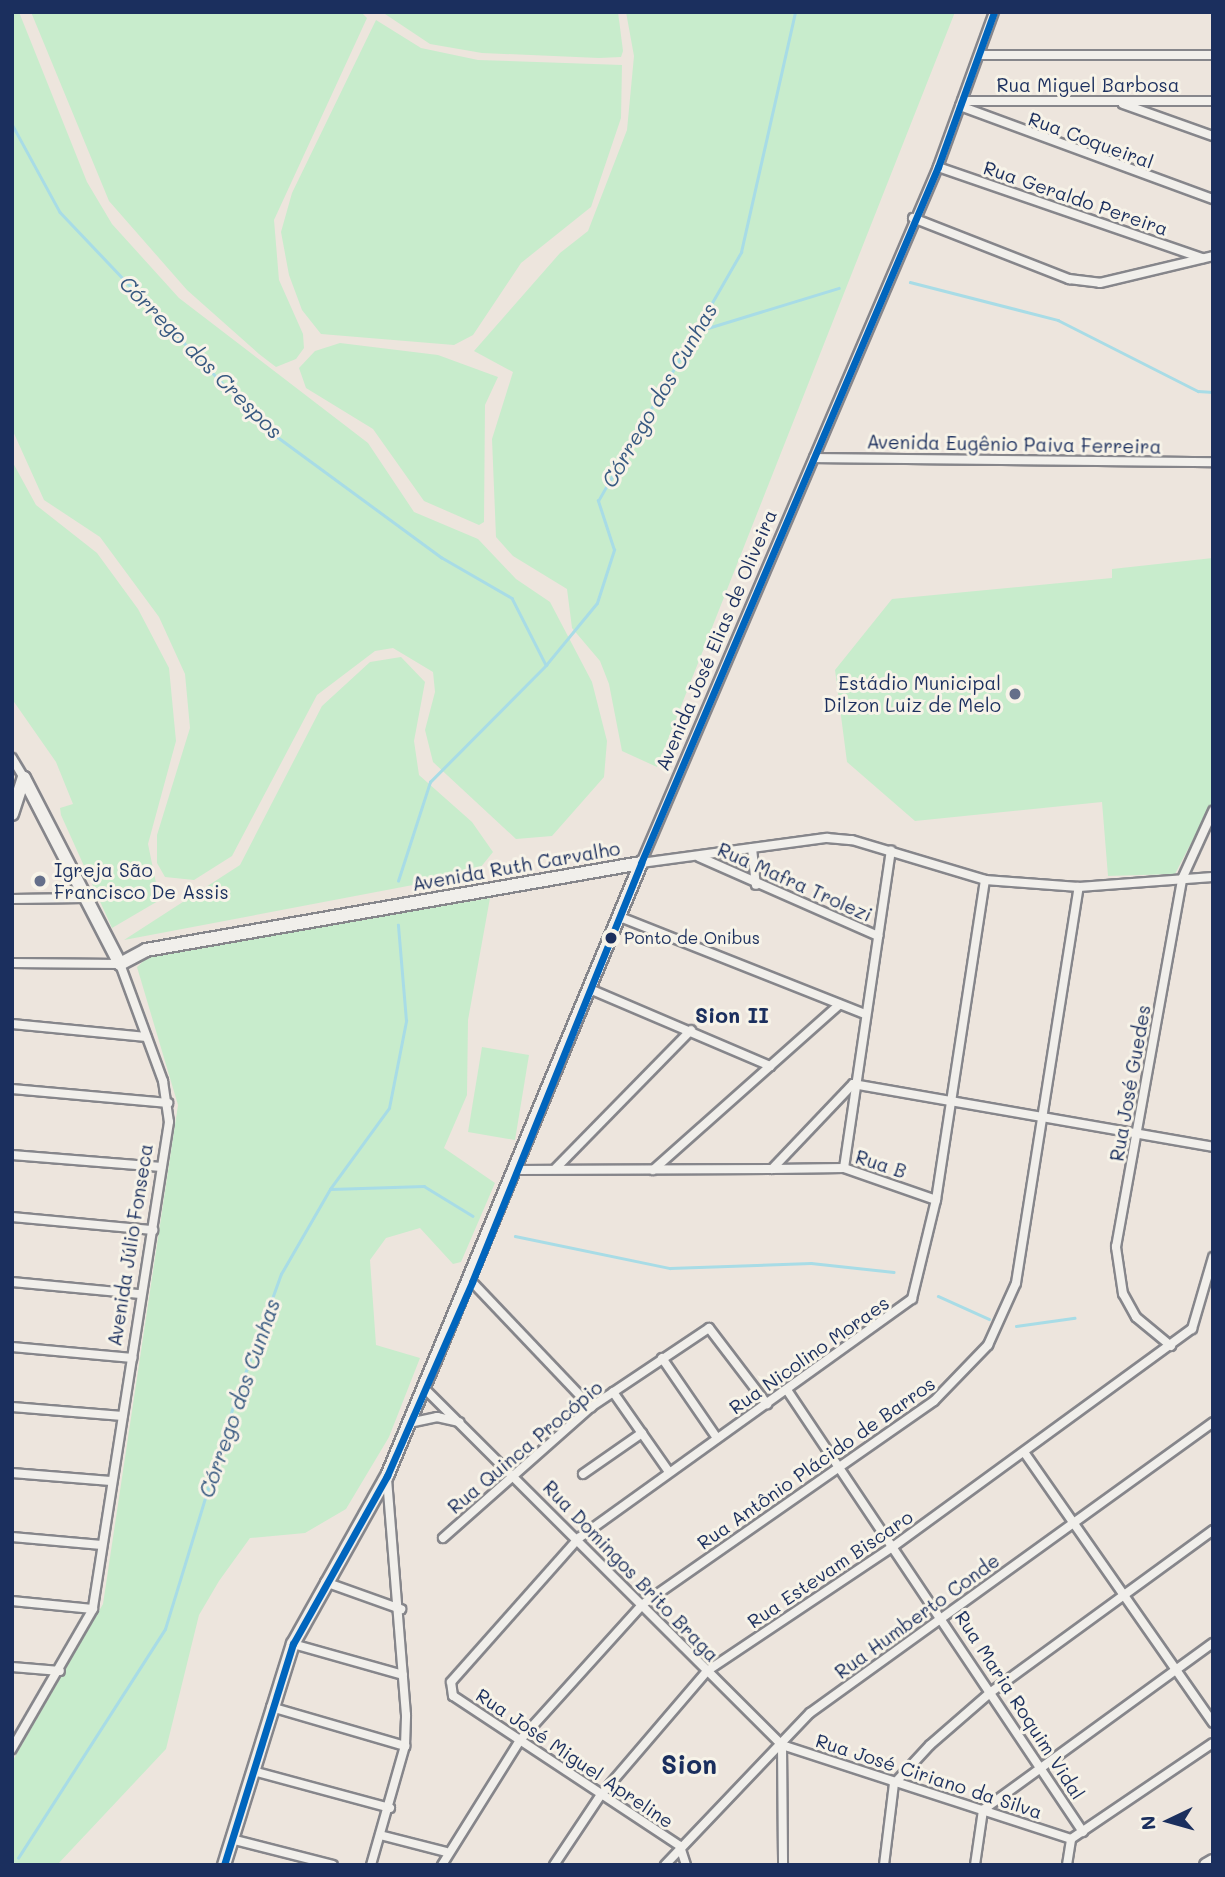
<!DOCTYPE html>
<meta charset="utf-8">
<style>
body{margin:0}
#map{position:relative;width:1225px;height:1877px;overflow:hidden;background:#ede5dd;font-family:Mali,sans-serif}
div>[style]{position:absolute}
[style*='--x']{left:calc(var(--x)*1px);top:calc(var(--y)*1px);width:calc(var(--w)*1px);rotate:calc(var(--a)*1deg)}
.green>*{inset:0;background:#c8eccc}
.stream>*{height:2.5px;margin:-1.25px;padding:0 1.25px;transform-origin:1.25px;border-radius:1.25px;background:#a8dce6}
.roads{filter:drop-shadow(2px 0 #86868b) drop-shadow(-2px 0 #86868b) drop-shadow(0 2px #86868b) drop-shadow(0 -2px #86868b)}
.street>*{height:8px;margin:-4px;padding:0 4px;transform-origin:4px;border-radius:4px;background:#f1efeb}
.secondary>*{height:12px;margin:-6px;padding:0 6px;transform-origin:6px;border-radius:6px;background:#f1efeb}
.bus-1>*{height:7px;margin:-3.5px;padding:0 3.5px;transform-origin:3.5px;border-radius:3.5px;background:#0065bd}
.dots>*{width:19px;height:19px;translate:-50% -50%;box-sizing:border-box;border:4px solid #f7f3e8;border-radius:50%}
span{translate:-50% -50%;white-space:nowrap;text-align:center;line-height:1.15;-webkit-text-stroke:6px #f7f3e8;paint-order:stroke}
.bus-label{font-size:17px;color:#1b2f5e}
.left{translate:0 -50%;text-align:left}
.street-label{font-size:19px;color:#1b2f5e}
.poi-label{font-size:19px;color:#1b2f5e}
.right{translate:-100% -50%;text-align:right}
.water-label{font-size:21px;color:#375981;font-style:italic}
.neighbourhood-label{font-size:21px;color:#1b2f5e;font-weight:700}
.district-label{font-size:26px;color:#1b2f5e;font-weight:700}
.frame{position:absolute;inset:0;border:14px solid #1b2f5e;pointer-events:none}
.north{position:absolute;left:1134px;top:1786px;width:70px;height:70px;-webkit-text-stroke:5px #f7f3e8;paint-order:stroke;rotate:265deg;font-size:19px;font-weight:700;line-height:28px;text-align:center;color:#1b2f5e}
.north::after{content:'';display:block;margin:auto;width:24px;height:32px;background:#1b2f5e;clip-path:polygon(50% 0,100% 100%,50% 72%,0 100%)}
</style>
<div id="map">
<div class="green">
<i style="clip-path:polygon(12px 12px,19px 12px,87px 182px,112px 224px,179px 298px,368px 443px,414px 512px,478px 539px,516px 579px,550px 602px,592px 682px,607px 741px,604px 777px,552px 836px,516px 839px,433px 762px,425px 730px,435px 692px,433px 672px,393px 648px,375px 651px,317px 695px,232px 856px,194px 880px,165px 877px,157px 863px,157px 835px,190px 728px,185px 674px,159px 617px,100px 537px,44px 500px,12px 429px)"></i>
<i style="clip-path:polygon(31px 12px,361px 12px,367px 18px,274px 220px,279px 280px,303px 334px,304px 348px,296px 359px,276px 367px,259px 354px,187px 290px,109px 201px)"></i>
<i style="clip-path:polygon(382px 12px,618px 12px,623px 51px,621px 57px,599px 58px,482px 53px,430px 44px)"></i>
<i style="clip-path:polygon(626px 12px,955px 12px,657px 767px,622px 751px,609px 684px,600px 661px,572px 628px,567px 589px,513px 556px,496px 537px,492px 439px,513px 372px,474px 351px,560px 253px,588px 231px,627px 130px,634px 56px)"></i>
<i style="clip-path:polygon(376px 20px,421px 48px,478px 60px,622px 65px,621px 118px,591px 207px,521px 263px,473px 335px,454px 345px,321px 334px,302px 310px,289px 275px,281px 232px,292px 193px)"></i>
<i style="clip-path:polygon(340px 343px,438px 355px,498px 377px,485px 405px,484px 522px,479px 525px,424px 501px,373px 429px,306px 388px,299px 368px,315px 351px)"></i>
<i style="clip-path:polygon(12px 461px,36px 505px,97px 553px,138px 609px,169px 668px,176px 741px,148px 844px,156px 883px,170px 894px,112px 928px,61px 815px,60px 808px,73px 804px,56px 762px,12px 699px)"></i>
<i style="clip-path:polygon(1213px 558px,1213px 801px,1175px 874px,1108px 876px,1102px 802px,915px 821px,847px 762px,835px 670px,892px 599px,1112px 578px,1112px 569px)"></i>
<i style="clip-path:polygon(401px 657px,425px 682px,414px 741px,419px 775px,472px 822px,493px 852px,476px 873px,124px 940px,240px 865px,322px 706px,370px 662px)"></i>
<i style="clip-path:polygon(490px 898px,468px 1020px,467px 1095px,444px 1148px,495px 1183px,461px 1262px,453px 1264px,420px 1228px,386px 1238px,370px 1260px,376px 1345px,420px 1358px,389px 1437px,346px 1509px,305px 1533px,250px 1538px,219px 1581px,199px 1615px,166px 1749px,57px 1865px,12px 1865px,12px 1762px,103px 1604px,178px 1105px,137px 967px,149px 956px)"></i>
<i style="clip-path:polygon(482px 1047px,529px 1055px,515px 1140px,468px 1132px)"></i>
</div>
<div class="stream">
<i style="--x:12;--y:124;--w:100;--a:61.4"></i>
<i style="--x:60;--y:212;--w:296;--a:46.5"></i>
<i style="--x:264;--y:427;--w:220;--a:36.3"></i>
<i style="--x:441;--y:557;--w:82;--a:30"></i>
<i style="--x:512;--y:598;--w:75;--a:63.1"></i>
<i style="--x:910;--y:282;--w:153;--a:14.4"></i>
<i style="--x:1058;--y:320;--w:157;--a:26.9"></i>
<i style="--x:1198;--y:391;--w:15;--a:4"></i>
<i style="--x:698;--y:331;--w:147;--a:-17"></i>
<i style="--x:398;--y:881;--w:104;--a:-72.1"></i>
<i style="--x:430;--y:782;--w:165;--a:-45.2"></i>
<i style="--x:546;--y:665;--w:80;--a:-50.6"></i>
<i style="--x:597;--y:603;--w:56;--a:-72.2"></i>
<i style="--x:614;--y:550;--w:52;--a:-108.1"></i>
<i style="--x:598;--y:501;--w:287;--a:-60.1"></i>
<i style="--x:741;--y:252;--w:246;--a:-77.3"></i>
<i style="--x:331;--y:1189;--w:93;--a:-1.8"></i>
<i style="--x:424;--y:1186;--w:57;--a:31.5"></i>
<i style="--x:515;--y:1236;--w:158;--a:11.7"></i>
<i style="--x:670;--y:1268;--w:141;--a:-2"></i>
<i style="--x:811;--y:1263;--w:83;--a:6.2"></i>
<i style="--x:938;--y:1296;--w:56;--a:24.3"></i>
<i style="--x:1016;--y:1326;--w:59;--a:-7.9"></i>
<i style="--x:18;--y:1858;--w:272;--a:-57.3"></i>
<i style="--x:165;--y:1629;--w:232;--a:-73"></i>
<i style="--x:233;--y:1407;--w:141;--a:-70.2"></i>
<i style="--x:281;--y:1274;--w:98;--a:-60"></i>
<i style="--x:330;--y:1189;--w:100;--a:-53.9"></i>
<i style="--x:389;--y:1108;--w:89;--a:-78.9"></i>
<i style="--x:406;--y:1021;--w:96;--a:-94.8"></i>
</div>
<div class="roads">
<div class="street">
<i style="--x:994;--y:12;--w:165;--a:109.9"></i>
<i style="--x:938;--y:167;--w:757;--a:113.11"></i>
<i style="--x:641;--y:863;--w:188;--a:-7.7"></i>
<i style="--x:827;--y:838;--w:25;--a:5"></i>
<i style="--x:852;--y:840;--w:139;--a:16.7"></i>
<i style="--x:985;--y:880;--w:94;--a:4.3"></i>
<i style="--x:1079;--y:887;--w:134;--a:-4.3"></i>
<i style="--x:980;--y:55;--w:233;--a:0"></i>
<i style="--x:962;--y:101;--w:251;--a:0"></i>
<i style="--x:1123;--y:104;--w:96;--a:19.6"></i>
<i style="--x:960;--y:106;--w:270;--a:20.2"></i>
<i style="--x:938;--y:167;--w:280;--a:19"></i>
<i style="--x:913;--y:218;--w:168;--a:21.4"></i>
<i style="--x:1069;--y:279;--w:31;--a:7"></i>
<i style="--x:1100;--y:283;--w:116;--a:-13.4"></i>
<i style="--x:814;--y:458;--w:399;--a:0.6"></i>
<i style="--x:12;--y:758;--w:23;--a:59"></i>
<i style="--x:752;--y:848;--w:37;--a:84"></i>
<i style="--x:699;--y:857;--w:196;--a:23.8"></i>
<i style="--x:12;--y:899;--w:73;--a:-0.8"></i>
<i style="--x:620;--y:917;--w:264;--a:21.6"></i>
<i style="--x:12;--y:963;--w:108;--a:0.5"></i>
<i style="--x:120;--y:964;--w:125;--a:69.8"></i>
<i style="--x:163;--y:1081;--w:41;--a:81.7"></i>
<i style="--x:169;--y:1122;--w:493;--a:98.9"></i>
<i style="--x:93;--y:1609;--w:162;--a:120.1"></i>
<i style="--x:592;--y:990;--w:194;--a:23.1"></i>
<i style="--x:12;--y:1024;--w:135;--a:5.5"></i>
<i style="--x:12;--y:1089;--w:157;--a:5.1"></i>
<i style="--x:12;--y:1155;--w:150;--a:4.6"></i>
<i style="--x:556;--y:1168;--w:193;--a:-45.6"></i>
<i style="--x:844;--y:1168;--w:321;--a:-81.6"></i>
<i style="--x:772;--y:1169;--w:72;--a:-0.8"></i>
<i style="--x:844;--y:1168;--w:97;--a:19.2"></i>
<i style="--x:517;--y:1170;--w:255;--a:-0.2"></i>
<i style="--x:772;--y:1169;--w:117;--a:-46.4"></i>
<i style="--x:853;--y:1084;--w:365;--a:9.9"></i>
<i style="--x:653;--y:1170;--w:249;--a:-41.6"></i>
<i style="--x:12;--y:1217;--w:142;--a:5.3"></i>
<i style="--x:12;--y:1282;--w:129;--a:5.4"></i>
<i style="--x:472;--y:1282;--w:173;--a:46.4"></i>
<i style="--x:1171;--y:1346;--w:45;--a:-140.4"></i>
<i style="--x:1136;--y:1317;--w:26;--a:-119"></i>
<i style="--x:1123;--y:1294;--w:48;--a:-98.5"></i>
<i style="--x:1116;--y:1247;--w:374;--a:-79.8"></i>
<i style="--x:1182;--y:879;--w:75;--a:-65.5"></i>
<i style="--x:12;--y:1347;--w:121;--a:5.2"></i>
<i style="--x:662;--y:1358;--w:97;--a:55.5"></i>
<i style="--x:424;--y:1388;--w:506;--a:44.92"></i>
<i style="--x:782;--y:1745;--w:304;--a:18"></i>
<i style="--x:787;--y:1390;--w:532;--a:56.19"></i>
<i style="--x:613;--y:1392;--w:98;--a:55"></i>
<i style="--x:12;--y:1407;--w:111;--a:4.6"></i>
<i style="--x:409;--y:1423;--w:29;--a:-12"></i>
<i style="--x:437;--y:1417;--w:23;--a:13"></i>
<i style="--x:1024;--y:1452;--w:330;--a:55.1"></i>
<i style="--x:12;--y:1473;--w:99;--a:4.6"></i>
<i style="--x:583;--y:1474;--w:72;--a:-34.8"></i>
<i style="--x:12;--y:1537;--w:90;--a:5.1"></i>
<i style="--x:443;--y:1538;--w:198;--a:-41.5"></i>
<i style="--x:591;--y:1407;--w:142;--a:-33.8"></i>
<i style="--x:709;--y:1328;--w:96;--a:52.7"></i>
<i style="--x:325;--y:1582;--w:81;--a:19.6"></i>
<i style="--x:12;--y:1601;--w:81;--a:5.6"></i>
<i style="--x:293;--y:1644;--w:114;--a:15.7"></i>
<i style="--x:12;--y:1667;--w:48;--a:4.8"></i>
<i style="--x:271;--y:1707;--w:140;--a:16.2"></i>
<i style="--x:782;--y:1745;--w:120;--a:89.5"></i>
<i style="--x:253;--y:1771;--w:142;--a:15.1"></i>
<i style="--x:380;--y:1835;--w:68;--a:14.4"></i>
<i style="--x:231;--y:1839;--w:105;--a:14.3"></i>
<i style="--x:371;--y:1865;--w:124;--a:-74.1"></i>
<i style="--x:405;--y:1746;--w:31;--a:-88"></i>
<i style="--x:406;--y:1715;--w:238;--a:-94.6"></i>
<i style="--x:442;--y:1865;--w:147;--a:-58"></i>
<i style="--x:520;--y:1740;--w:183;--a:-47.9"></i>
<i style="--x:643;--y:1604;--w:355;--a:-34.9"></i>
<i style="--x:934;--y:1401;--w:78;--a:-46"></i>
<i style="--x:988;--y:1345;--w:68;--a:-65.7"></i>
<i style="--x:1016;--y:1283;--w:401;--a:-81"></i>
<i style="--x:554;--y:1865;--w:83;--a:-56.3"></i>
<i style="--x:600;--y:1796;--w:165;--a:-49.4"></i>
<i style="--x:707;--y:1671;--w:225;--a:-33.8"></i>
<i style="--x:894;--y:1546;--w:369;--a:-36.1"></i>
<i style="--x:1192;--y:1329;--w:75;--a:-73.7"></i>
<i style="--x:665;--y:1865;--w:210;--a:-46.4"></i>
<i style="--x:810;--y:1713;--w:497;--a:-35.8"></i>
<i style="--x:686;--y:1865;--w:20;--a:-108"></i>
<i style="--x:680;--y:1846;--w:272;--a:-146.5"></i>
<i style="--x:453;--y:1696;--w:14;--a:-98"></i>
<i style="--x:451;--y:1682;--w:193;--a:-48.4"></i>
<i style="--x:579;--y:1538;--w:410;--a:-35.7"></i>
<i style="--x:912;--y:1299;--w:102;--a:-76.4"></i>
<i style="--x:936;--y:1200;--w:324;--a:-81.3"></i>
<i style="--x:884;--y:1865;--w:82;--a:-83"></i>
<i style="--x:894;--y:1784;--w:53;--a:-47.3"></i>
<i style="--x:930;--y:1745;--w:81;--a:-41"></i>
<i style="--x:991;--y:1692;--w:275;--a:-36.1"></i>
<i style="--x:975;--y:1865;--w:56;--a:-81.7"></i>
<i style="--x:983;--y:1810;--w:284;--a:-36"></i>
<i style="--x:1067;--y:1865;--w:26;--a:-81"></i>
<i style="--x:1071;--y:1839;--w:171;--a:-34.1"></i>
</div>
<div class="secondary">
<i style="--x:24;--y:778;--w:209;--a:62.7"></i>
<i style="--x:120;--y:964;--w:30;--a:-28"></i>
<i style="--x:146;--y:950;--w:503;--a:-9.97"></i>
<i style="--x:12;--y:814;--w:38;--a:-72"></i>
<i style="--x:224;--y:1865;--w:232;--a:-72.7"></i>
<i style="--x:293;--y:1644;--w:193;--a:-60.8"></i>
<i style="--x:387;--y:1476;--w:664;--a:-67.49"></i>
<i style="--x:1206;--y:1865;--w:8;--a:-30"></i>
</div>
</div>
<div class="bus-1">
<i style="--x:224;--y:1865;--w:232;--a:-72.7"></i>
<i style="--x:293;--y:1644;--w:193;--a:-60.8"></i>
<i style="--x:387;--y:1476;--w:212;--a:-66.3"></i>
<i style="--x:472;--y:1282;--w:452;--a:-68"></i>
<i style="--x:641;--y:863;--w:757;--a:-66.89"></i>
<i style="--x:938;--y:167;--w:165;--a:-70.1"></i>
</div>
<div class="dots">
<i style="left:1015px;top:694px;background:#646f8a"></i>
<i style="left:40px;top:881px;background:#646f8a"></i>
<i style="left:611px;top:938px;background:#1b2f5e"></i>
</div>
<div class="bus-label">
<span class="left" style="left:624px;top:938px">Ponto de Onibus</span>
</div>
<div class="street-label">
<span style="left:1088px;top:85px">Rua Miguel Barbosa</span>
<span style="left:1091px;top:140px;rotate:20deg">Rua Coqueiral</span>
<span style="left:1076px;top:198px;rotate:19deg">Rua Geraldo Pereira</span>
<span style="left:1014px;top:444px;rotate:1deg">Avenida Eugênio Paiva Ferreira</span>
<span style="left:716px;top:640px;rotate:-67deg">Avenida José Elias de Oliveira</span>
<span style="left:516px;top:866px;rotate:-10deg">Avenida Ruth Carvalho</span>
<span style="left:795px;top:882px;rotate:24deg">Rua Mafra Trolezi</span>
<span style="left:1130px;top:1083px;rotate:-80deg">Rua José Guedes</span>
<span style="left:881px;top:1164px;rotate:18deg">Rua B</span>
<span style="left:130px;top:1245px;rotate:-81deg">Avenida Júlio Fonseca</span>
<span style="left:809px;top:1355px;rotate:-35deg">Rua Nicolino Moraes</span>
<span style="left:525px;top:1447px;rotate:-40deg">Rua Quinca Procópio</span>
<span style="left:816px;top:1463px;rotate:-35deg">Rua Antônio Plácido de Barros</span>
<span style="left:830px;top:1569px;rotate:-34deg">Rua Estevam Biscaro</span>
<span style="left:631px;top:1571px;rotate:46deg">Rua Domingos Brito Braga</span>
<span style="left:917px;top:1616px;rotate:-36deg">Rua Humberto Conde</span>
<span style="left:1020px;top:1705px;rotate:57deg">Rua Maria Roquim Vidal</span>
<span style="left:575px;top:1758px;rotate:34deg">Rua José Miguel Apreline</span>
<span style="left:929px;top:1776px;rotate:18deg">Rua José Ciriano da Silva</span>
</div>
<div class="poi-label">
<span class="right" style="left:1001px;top:694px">Estádio Municipal<br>Dilzon Luiz de Melo</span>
<span class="left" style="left:54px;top:881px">Igreja São<br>Francisco De Assis</span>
</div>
<div class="water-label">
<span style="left:201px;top:357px;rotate:45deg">Córrego dos Crespos</span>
<span style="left:659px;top:395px;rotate:-60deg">Córrego dos Cunhas</span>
<span style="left:239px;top:1398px;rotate:-71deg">Córrego dos Cunhas</span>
</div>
<div class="neighbourhood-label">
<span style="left:732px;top:1015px">Sion II</span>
</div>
<div class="district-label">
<span style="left:689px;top:1765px">Sion</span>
</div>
<div class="frame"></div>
<div class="north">N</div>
</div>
